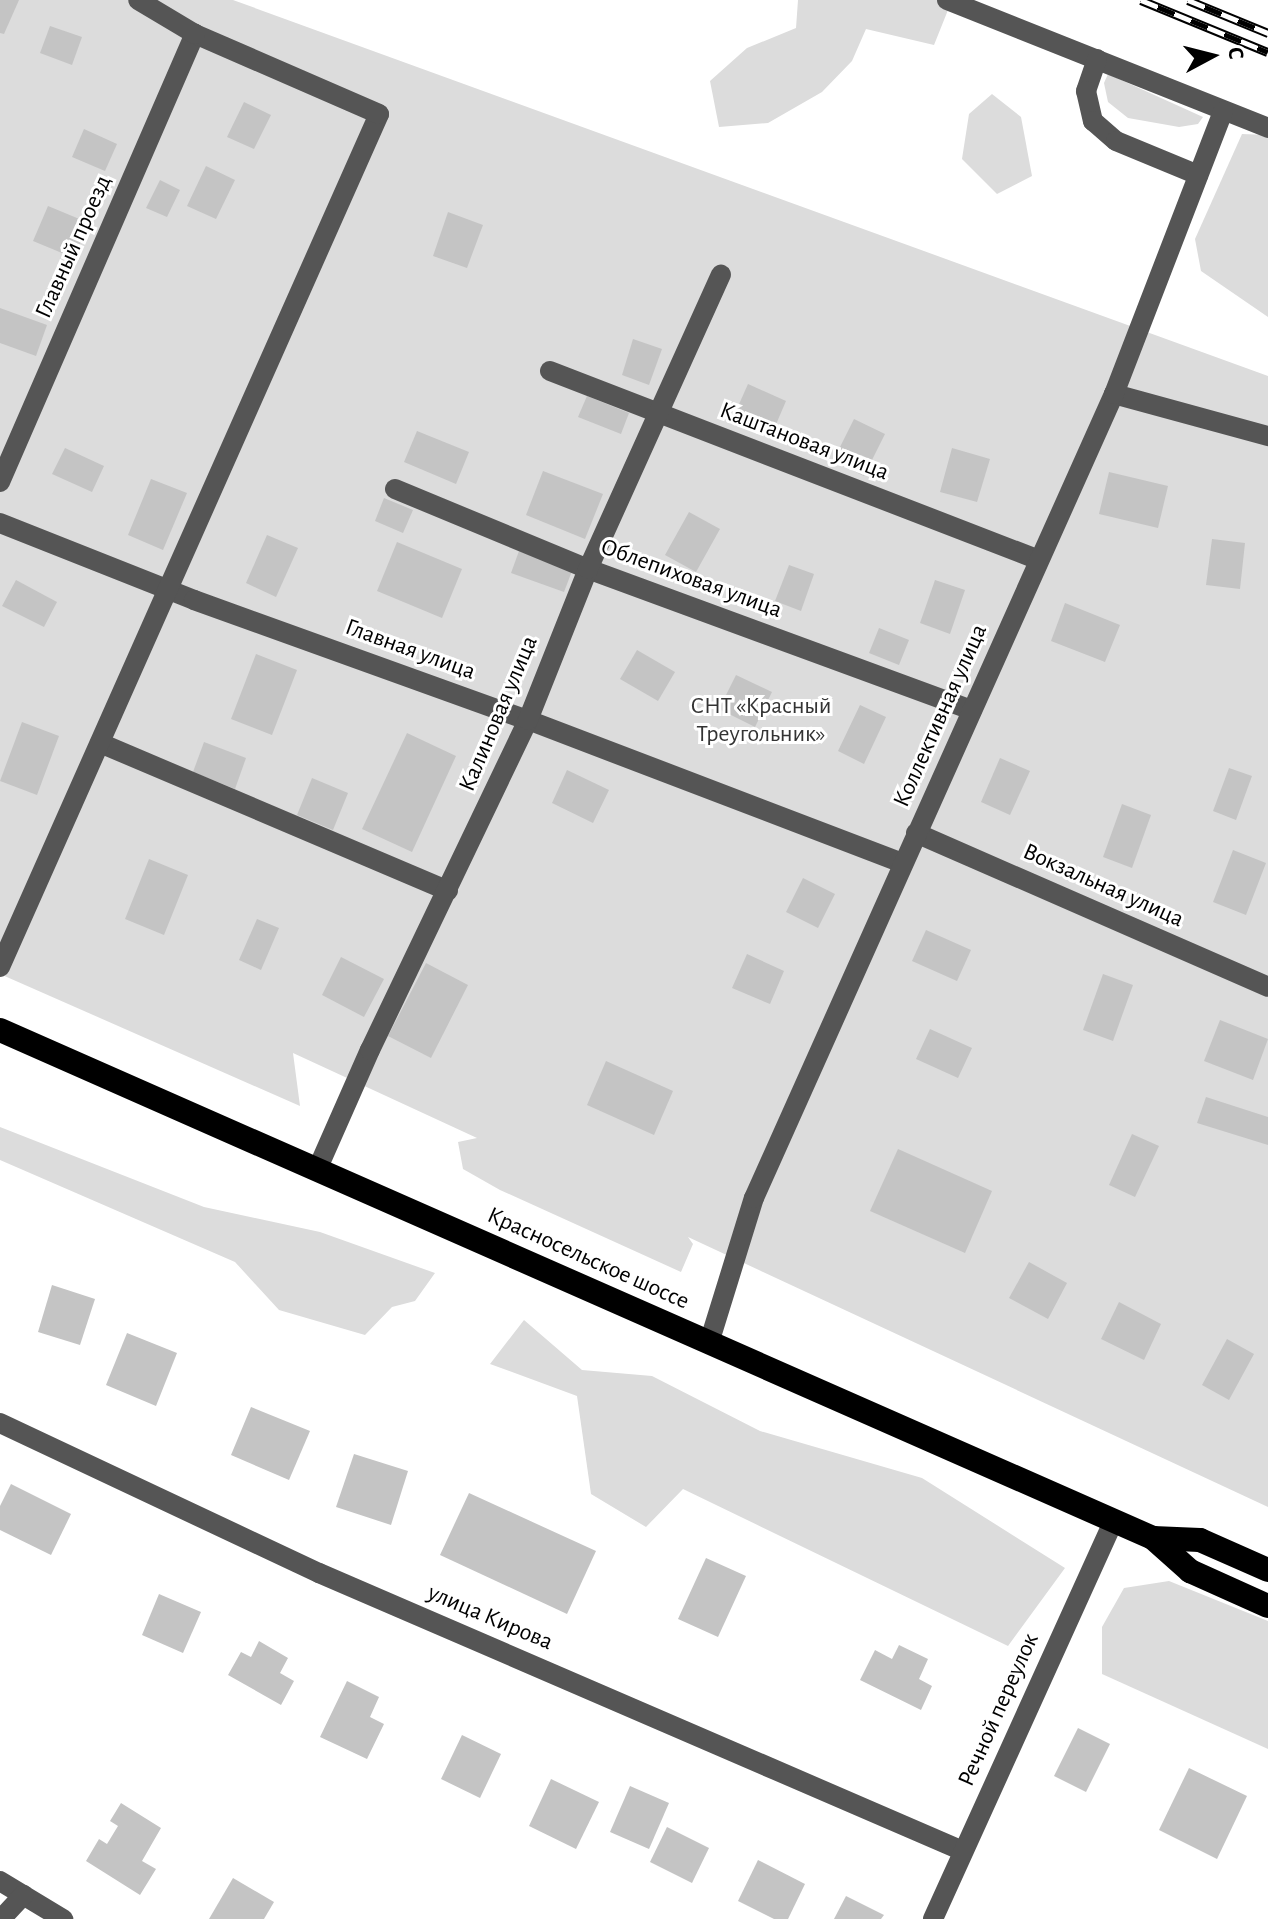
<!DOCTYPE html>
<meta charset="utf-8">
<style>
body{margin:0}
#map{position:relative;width:1268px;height:1919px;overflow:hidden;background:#fff;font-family:"Alegreya Sans",sans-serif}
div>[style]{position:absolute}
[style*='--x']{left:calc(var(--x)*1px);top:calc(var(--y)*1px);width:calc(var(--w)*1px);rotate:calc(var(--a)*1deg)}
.green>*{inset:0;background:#dcdcdc}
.building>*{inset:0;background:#c4c4c4}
.minor>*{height:20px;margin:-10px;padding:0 10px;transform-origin:10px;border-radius:10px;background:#555}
.highway>*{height:24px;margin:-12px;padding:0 12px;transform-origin:12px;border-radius:12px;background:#000}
.rail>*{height:9px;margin-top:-4.5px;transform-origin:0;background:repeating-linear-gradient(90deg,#fff 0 18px,#000 0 36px);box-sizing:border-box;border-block:2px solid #000}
span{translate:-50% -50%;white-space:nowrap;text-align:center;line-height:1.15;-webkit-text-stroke:6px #fff;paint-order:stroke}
.street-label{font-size:24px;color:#000}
.park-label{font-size:24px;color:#333}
.north{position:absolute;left:1172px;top:16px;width:80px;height:80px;-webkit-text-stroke:6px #fff;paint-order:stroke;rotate:83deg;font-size:22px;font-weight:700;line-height:32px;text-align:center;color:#000}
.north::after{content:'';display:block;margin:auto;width:28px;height:36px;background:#000;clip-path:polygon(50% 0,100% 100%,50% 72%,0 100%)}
</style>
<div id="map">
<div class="green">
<i style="clip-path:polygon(0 0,233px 0,1268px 376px,1268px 1507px,688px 1237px,693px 1244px,681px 1272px,500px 1190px,463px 1169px,458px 1142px,477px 1138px,293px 1053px,300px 1106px,0 974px)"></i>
<i style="clip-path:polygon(798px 0,952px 0,934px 45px,866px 29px,852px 61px,822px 92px,768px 123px,719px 127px,710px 81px,747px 48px,796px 28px)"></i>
<i style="clip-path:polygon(1108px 74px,1203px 117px,1198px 124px,1179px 127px,1128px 118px,1108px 102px,1104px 83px)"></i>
<i style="clip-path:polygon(992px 94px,1021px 117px,1032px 176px,997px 194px,962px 159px,969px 114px)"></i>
<i style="clip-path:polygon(1242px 134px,1268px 135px,1268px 317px,1201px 271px,1195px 239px)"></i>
<i style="clip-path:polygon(0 1127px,204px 1207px,320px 1232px,435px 1273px,415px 1301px,392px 1307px,365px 1335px,279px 1310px,235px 1262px,0 1160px)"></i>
<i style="clip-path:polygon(524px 1320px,582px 1370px,652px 1376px,760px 1431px,922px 1478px,1065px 1568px,1008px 1646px,683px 1489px,646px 1527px,591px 1494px,577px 1396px,490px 1364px)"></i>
<i style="clip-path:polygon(1169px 1581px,1268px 1621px,1268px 1749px,1102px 1674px,1102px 1627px,1124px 1588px)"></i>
</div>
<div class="building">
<i style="clip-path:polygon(0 0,19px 0,4px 34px,0 33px)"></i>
<i style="clip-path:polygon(50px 26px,82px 37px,72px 65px,40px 53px)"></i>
<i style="clip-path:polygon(244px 102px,271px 115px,254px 149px,227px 137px)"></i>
<i style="clip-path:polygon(84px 129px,117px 144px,105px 171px,72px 157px)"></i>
<i style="clip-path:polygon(206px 166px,235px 180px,216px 219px,187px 206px)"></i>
<i style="clip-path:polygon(160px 180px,180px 190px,167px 217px,146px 208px)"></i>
<i style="clip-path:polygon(48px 206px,89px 223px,74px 258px,33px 241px)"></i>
<i style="clip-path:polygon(448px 212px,483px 225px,467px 268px,433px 256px)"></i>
<i style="clip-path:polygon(0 308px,47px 325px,36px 356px,0 343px)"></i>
<i style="clip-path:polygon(633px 339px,662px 349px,649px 385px,622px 375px)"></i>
<i style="clip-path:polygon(748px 384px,786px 401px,774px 429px,736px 411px)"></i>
<i style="clip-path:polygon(587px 396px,629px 413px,621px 434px,578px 417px)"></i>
<i style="clip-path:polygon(854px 419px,885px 434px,864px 476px,833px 461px)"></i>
<i style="clip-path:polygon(417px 431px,469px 452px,456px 484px,404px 462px)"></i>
<i style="clip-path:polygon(65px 448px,104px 466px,92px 492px,52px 474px)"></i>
<i style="clip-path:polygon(952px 448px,990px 459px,977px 502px,940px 492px)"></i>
<i style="clip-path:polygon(543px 471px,603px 494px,585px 539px,526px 515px)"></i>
<i style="clip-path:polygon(1109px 472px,1168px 486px,1158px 528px,1099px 514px)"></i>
<i style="clip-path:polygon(151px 479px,187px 493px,163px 550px,128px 535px)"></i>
<i style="clip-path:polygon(384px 498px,413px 510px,403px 533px,375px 521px)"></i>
<i style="clip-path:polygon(689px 512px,720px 529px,696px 572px,665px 555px)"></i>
<i style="clip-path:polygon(267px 535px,298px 548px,276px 597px,246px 583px)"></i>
<i style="clip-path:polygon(1212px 539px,1245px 543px,1240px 589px,1206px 585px)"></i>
<i style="clip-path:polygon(397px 542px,462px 569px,442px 618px,377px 591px)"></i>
<i style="clip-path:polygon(519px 551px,572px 571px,564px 592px,511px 573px)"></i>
<i style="clip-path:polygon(789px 565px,814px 574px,801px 611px,775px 601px)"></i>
<i style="clip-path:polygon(16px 580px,57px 602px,44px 627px,2px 606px)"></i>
<i style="clip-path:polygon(935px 580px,965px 590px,950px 634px,920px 623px)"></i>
<i style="clip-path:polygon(1065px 603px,1120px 625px,1105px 662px,1051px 641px)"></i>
<i style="clip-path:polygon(879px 628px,909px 640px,899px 665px,869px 653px)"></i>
<i style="clip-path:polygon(637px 650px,675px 672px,658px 701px,620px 679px)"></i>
<i style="clip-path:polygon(256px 654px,297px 670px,272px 735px,231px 719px)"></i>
<i style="clip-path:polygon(736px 675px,772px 692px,755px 727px,719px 709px)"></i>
<i style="clip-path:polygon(860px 705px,886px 717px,864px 764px,838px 751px)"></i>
<i style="clip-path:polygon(22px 722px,59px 736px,37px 795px,0 781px)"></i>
<i style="clip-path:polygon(407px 733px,456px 756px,412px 852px,362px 829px)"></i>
<i style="clip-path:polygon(204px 742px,246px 758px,235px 789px,193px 772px)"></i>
<i style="clip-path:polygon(1000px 758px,1030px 771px,1010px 815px,981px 802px)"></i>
<i style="clip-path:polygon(1229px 768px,1252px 776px,1236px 820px,1213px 811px)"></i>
<i style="clip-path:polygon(567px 770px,609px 790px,593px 823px,552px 803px)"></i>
<i style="clip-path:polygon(312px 778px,348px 793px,333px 830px,297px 815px)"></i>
<i style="clip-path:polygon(1122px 804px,1151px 815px,1132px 868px,1103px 857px)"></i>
<i style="clip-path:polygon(1233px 850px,1266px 863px,1246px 915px,1213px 902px)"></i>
<i style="clip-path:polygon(149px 859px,188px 875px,164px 935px,125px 919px)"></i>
<i style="clip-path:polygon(803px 878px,835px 894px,818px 928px,786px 912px)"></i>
<i style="clip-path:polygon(257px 919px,279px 928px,261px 970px,239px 960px)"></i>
<i style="clip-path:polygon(926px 930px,971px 950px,957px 981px,912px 961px)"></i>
<i style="clip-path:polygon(747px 954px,784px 971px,770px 1004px,732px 988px)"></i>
<i style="clip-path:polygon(341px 957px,384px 979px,364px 1017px,322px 995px)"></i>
<i style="clip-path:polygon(426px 963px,468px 985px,431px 1058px,388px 1036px)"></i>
<i style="clip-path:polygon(1103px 974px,1133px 985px,1113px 1041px,1083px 1030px)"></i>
<i style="clip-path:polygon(1220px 1020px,1268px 1039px,1253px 1080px,1204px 1061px)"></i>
<i style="clip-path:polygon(930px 1029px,972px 1048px,958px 1078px,916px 1059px)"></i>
<i style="clip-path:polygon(606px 1061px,673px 1091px,654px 1135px,587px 1105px)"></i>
<i style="clip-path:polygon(1206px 1097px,1268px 1117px,1268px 1145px,1197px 1123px)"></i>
<i style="clip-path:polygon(1132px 1134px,1159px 1146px,1135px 1197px,1109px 1185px)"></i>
<i style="clip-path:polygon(898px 1149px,992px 1191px,965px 1253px,870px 1211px)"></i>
<i style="clip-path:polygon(1029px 1262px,1067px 1283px,1048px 1319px,1009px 1298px)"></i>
<i style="clip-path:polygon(52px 1285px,95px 1299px,80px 1345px,38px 1332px)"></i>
<i style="clip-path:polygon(1119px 1302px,1161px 1324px,1144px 1360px,1101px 1339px)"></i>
<i style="clip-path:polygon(127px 1333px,177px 1353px,156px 1406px,106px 1385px)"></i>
<i style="clip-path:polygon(1227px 1339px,1254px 1354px,1229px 1400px,1202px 1385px)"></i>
<i style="clip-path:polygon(251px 1407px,310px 1431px,289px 1480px,231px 1455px)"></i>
<i style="clip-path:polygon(354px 1454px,408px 1471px,391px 1525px,336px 1507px)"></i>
<i style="clip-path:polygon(11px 1484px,71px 1514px,51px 1555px,0 1530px,0 1506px)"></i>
<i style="clip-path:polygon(469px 1493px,596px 1551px,567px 1614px,440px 1555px)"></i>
<i style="clip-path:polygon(706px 1558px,746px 1576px,718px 1637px,678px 1619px)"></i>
<i style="clip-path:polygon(159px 1594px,201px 1612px,183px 1653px,142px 1635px)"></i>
<i style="clip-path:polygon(259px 1641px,288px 1658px,280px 1673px,294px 1681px,281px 1705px,228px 1675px,241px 1652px,251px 1657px)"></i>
<i style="clip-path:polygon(899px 1645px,928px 1659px,919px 1679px,932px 1686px,921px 1710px,860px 1680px,875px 1650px,892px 1659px)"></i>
<i style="clip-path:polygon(347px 1681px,379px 1697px,370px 1717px,384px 1724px,367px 1759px,320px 1737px)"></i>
<i style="clip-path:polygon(1078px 1728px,1110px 1744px,1086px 1792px,1054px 1776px)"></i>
<i style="clip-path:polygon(462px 1735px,501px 1754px,480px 1798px,441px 1779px)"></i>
<i style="clip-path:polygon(1189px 1768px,1247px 1796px,1217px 1859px,1159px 1830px)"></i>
<i style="clip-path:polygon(551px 1779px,599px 1802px,576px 1849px,529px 1826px)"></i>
<i style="clip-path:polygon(630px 1786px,669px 1803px,649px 1849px,610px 1832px)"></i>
<i style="clip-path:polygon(121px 1803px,161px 1828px,142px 1861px,156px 1869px,140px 1895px,86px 1861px,99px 1839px,107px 1844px,118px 1826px,110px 1821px)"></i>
<i style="clip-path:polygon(667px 1827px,709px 1848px,692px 1883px,650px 1862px)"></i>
<i style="clip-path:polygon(758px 1860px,805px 1884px,788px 1919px,774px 1919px,738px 1901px)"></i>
<i style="clip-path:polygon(233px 1878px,274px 1902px,264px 1919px,209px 1919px)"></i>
<i style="clip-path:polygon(846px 1896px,884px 1915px,881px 1919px,834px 1919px)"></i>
</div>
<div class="minor">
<i style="--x:947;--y:0;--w:346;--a:21.7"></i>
<i style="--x:1097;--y:59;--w:34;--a:109"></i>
<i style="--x:1086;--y:91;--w:31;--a:77"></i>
<i style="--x:1093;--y:121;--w:30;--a:41"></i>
<i style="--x:1116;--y:141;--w:89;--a:22.5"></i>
<i style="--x:550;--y:371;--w:524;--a:21.13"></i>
<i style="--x:1114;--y:394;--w:160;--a:15.3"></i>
<i style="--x:0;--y:482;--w:489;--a:-66.5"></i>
<i style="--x:395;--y:489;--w:209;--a:22.5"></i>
<i style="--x:588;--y:569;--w:409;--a:20.2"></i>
<i style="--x:0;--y:523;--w:209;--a:21.6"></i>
<i style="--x:194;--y:600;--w:355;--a:19.8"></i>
<i style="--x:528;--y:720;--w:401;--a:20.9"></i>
<i style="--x:100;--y:743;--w:378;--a:23"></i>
<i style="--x:916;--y:833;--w:384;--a:23.6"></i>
<i style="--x:0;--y:967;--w:933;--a:-66.04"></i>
<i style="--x:379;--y:114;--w:201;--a:-156.5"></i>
<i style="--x:195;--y:34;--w:66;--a:-149.2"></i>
<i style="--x:317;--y:1170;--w:131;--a:-66.2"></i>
<i style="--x:370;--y:1050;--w:366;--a:-64.4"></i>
<i style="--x:528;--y:720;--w:162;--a:-68.3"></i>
<i style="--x:588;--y:569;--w:323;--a:-65.7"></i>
<i style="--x:709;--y:1343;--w:152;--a:-72.8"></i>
<i style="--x:754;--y:1198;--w:881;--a:-65.88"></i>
<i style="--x:1114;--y:394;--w:303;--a:-68.9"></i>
<i style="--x:0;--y:1423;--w:353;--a:25.2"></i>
<i style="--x:319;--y:1573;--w:701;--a:23.35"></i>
<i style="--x:0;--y:1881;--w:74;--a:31.1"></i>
<i style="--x:1;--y:1919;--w:33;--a:-47"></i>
<i style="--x:933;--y:1919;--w:436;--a:-65.6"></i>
</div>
<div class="highway">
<i style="--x:0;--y:1030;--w:1260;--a:23.78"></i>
<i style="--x:1153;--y:1538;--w:50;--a:41.7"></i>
<i style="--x:1190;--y:1571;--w:85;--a:24.2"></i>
<i style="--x:1153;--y:1538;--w:47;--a:2.4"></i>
<i style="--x:1200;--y:1540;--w:74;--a:23.8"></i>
</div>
<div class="rail">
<i style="--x:1141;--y:0;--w:137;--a:22.3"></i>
<i style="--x:1188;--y:0;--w:87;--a:22.4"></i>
</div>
<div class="street-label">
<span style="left:74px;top:247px;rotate:-66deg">Главный проезд</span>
<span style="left:804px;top:442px;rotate:21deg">Каштановая улица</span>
<span style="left:691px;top:579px;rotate:20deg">Облепиховая улица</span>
<span style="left:410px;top:650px;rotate:20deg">Главная улица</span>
<span style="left:499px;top:714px;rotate:-67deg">Калиновая улица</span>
<span style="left:941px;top:716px;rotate:-66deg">Коллективная улица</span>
<span style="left:1103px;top:886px;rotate:24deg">Вокзальная улица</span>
<span style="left:588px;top:1259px;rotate:24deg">Красносельское шоссе</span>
<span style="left:490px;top:1618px;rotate:23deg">улица Кирова</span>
<span style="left:999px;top:1710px;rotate:-66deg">Речной переулок</span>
</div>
<div class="park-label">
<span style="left:761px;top:721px">СНТ «Красный<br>Треугольник»</span>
</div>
<div class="north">С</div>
</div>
